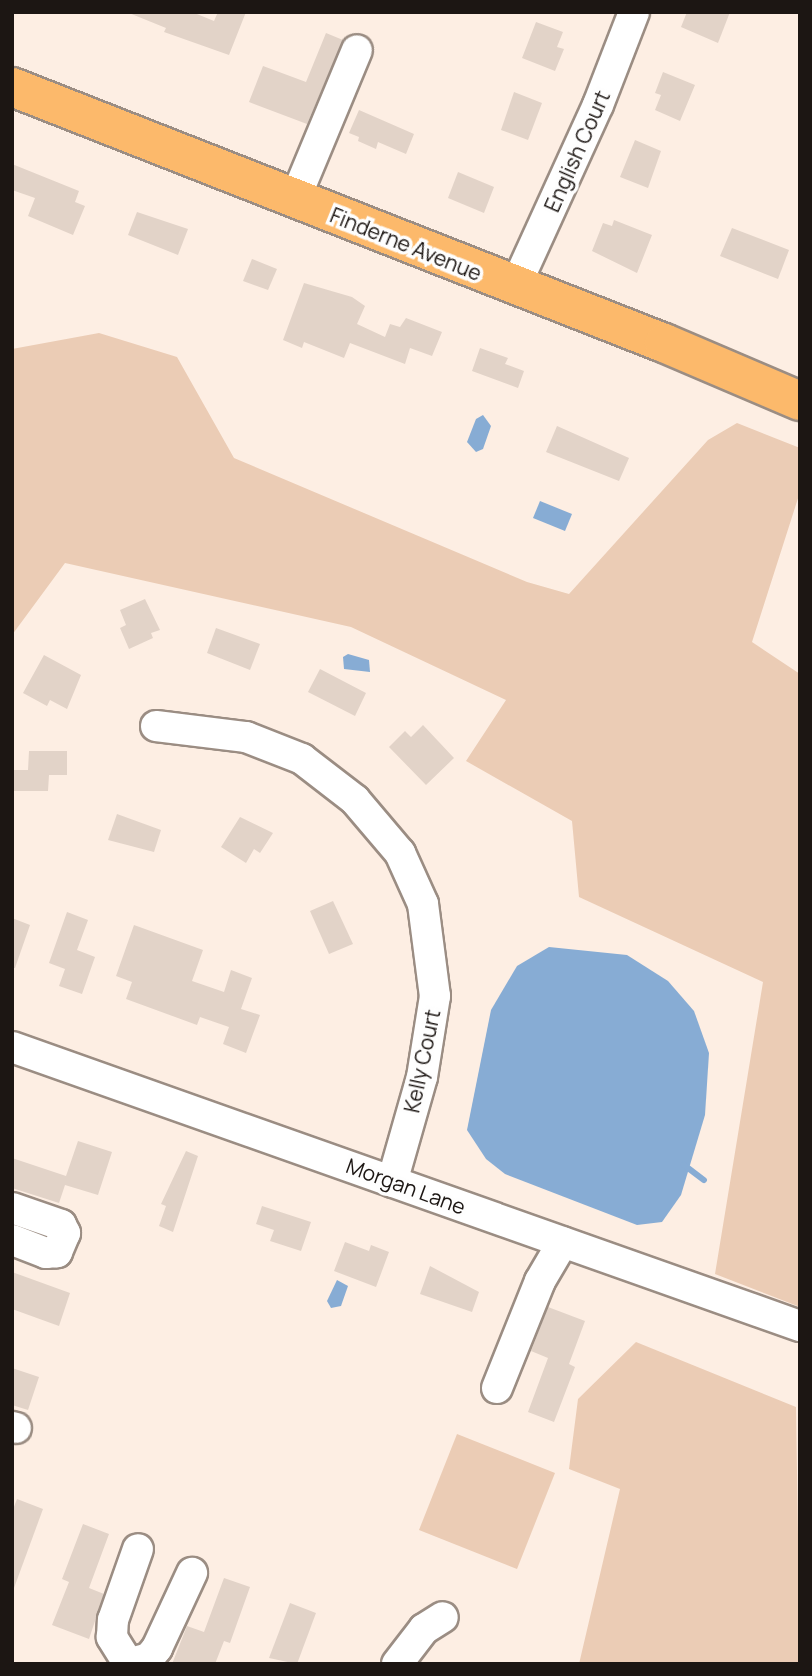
<!DOCTYPE html>
<style>
body{margin:0}
#map{position:relative;width:812px;height:1676px;overflow:hidden;background:#fdeee3;font-family:Manrope,sans-serif}
div>[style]{position:absolute}
[style*='--x']{left:calc(var(--x)*1px);top:calc(var(--y)*1px);width:calc(var(--w)*1px);rotate:calc(var(--a)*1deg)}
.green>*{inset:0;background:#ebccb5}
.water>*{inset:0;background:#87acd4}
.stream>*{height:6px;margin:-3px;padding:0 3px;transform-origin:3px;border-radius:3px;background:#87acd4}
.building>*{inset:0;background:#e2d3c8}
.roads{filter:drop-shadow(2px 0 #9b8d83) drop-shadow(-2px 0 #9b8d83) drop-shadow(0 2px #9b8d83) drop-shadow(0 -2px #9b8d83)}
.minor>*{height:30px;margin:-15px;padding:0 15px;transform-origin:15px;border-radius:15px;background:#fff}
.major>*{height:38px;margin:-19px;padding:0 19px;transform-origin:19px;border-radius:19px;background:#fcb96b}
span{translate:-50% -50%;white-space:nowrap;text-align:center;line-height:1.15;-webkit-text-stroke:7px #fefefe;paint-order:stroke}
.street-label{font-size:21px;color:#1c1613}
.frame{position:absolute;inset:0;border:14px solid #1c1613;pointer-events:none}
</style>
<div id="map">
<div class="green">
<i style="clip-path:polygon(99px 333px,177px 357px,234px 458px,527px 582px,569px 594px,708px 440px,737px 423px,800px 448px,800px 492px,752px 642px,800px 674px,800px 1307px,715px 1274px,763px 982px,579px 897px,572px 821px,466px 761px,506px 700px,351px 627px,65px 563px,12px 635px,12px 349px)"></i>
<i style="clip-path:polygon(636px 1342px,796px 1407px,800px 1664px,579px 1664px,620px 1489px,569px 1469px,578px 1399px)"></i>
<i style="clip-path:polygon(457px 1434px,555px 1473px,517px 1569px,419px 1530px)"></i>
</div>
<div class="water">
<i style="clip-path:polygon(483px 415px,491px 426px,483px 449px,476px 452px,467px 442px,476px 419px)"></i>
<i style="clip-path:polygon(540px 501px,572px 514px,565px 531px,533px 518px)"></i>
<i style="clip-path:polygon(348px 654px,369px 660px,370px 672px,344px 669px,343px 657px)"></i>
<i style="clip-path:polygon(549px 947px,627px 955px,668px 981px,694px 1011px,709px 1053px,705px 1115px,681px 1195px,662px 1222px,637px 1225px,505px 1174px,486px 1159px,467px 1130px,491px 1010px,517px 966px)"></i>
<i style="clip-path:polygon(337px 1280px,348px 1286px,341px 1306px,331px 1308px,327px 1301px)"></i>
</div>
<div class="stream">
<i style="--x:684;--y:1165;--w:25;--a:37"></i>
</div>
<div class="building">
<i style="clip-path:polygon(192px 12px,214px 21px,218px 12px,246px 12px,229px 55px,164px 32px,166px 28px,129px 13px)"></i>
<i style="clip-path:polygon(687px 12px,730px 12px,718px 43px,681px 27px)"></i>
<i style="clip-path:polygon(536px 22px,563px 32px,557px 47px,564px 49px,555px 71px,522px 58px)"></i>
<i style="clip-path:polygon(326px 33px,343px 40px,307px 124px,249px 102px,263px 66px,306px 82px)"></i>
<i style="clip-path:polygon(663px 72px,695px 85px,680px 121px,655px 110px,661px 95px,655px 93px)"></i>
<i style="clip-path:polygon(514px 92px,542px 103px,528px 140px,501px 130px)"></i>
<i style="clip-path:polygon(359px 110px,414px 134px,406px 154px,378px 142px,376px 149px,358px 141px,359px 137px,349px 133px)"></i>
<i style="clip-path:polygon(635px 140px,661px 151px,648px 188px,620px 177px)"></i>
<i style="clip-path:polygon(12px 164px,79px 191px,75px 202px,85px 206px,73px 235px,28px 216px,35px 198px,12px 190px)"></i>
<i style="clip-path:polygon(458px 172px,494px 187px,484px 213px,448px 198px)"></i>
<i style="clip-path:polygon(137px 212px,188px 229px,178px 255px,128px 235px)"></i>
<i style="clip-path:polygon(614px 220px,652px 235px,637px 273px,592px 251px,603px 223px,612px 226px)"></i>
<i style="clip-path:polygon(732px 228px,789px 250px,778px 279px,720px 256px)"></i>
<i style="clip-path:polygon(252px 259px,277px 269px,268px 290px,243px 281px)"></i>
<i style="clip-path:polygon(304px 283px,352px 297px,365px 306px,357px 324px,385px 337px,390px 324px,400px 327px,406px 318px,442px 332px,432px 356px,410px 348px,405px 364px,350px 343px,344px 358px,304px 342px,302px 348px,283px 340px)"></i>
<i style="clip-path:polygon(480px 348px,508px 358px,505px 364px,524px 371px,518px 388px,472px 371px)"></i>
<i style="clip-path:polygon(557px 426px,629px 458px,619px 481px,546px 452px)"></i>
<i style="clip-path:polygon(145px 599px,160px 630px,151px 633px,153px 638px,129px 649px,120px 628px,126px 625px,120px 610px)"></i>
<i style="clip-path:polygon(216px 628px,260px 644px,250px 670px,207px 653px)"></i>
<i style="clip-path:polygon(44px 655px,81px 675px,67px 709px,50px 700px,47px 706px,23px 693px)"></i>
<i style="clip-path:polygon(320px 669px,366px 693px,355px 716px,308px 692px)"></i>
<i style="clip-path:polygon(423px 725px,454px 758px,426px 785px,389px 747px,405px 731px,411px 737px)"></i>
<i style="clip-path:polygon(29px 751px,67px 751px,67px 775px,49px 775px,48px 791px,12px 791px,12px 770px,28px 770px)"></i>
<i style="clip-path:polygon(117px 814px,161px 830px,154px 852px,108px 840px)"></i>
<i style="clip-path:polygon(240px 817px,273px 833px,260px 853px,254px 849px,246px 863px,221px 847px)"></i>
<i style="clip-path:polygon(333px 901px,353px 944px,329px 954px,310px 911px)"></i>
<i style="clip-path:polygon(67px 912px,88px 920px,77px 950px,95px 957px,82px 994px,59px 986px,65px 969px,49px 963px)"></i>
<i style="clip-path:polygon(12px 918px,30px 925px,15px 968px,12px 968px)"></i>
<i style="clip-path:polygon(134px 925px,203px 950px,192px 981px,224px 992px,231px 970px,252px 978px,241px 1009px,260px 1015px,246px 1053px,223px 1044px,229px 1027px,200px 1017px,197px 1025px,126px 999px,132px 982px,116px 976px)"></i>
<i style="clip-path:polygon(78px 1141px,112px 1152px,98px 1195px,65px 1185px,59px 1203px,12px 1188px,12px 1158px,66px 1176px)"></i>
<i style="clip-path:polygon(186px 1151px,198px 1156px,173px 1232px,159px 1226px,166px 1206px,161px 1204px)"></i>
<i style="clip-path:polygon(262px 1206px,311px 1222px,301px 1251px,270px 1241px,274px 1230px,256px 1224px)"></i>
<i style="clip-path:polygon(345px 1242px,369px 1251px,371px 1245px,389px 1252px,376px 1287px,334px 1271px)"></i>
<i style="clip-path:polygon(430px 1266px,479px 1292px,472px 1312px,420px 1294px)"></i>
<i style="clip-path:polygon(12px 1272px,70px 1293px,59px 1326px,12px 1309px)"></i>
<i style="clip-path:polygon(548px 1307px,585px 1321px,569px 1364px,575px 1367px,554px 1422px,528px 1412px,548px 1358px,531px 1351px)"></i>
<i style="clip-path:polygon(12px 1368px,39px 1377px,28px 1410px,12px 1405px)"></i>
<i style="clip-path:polygon(17px 1499px,43px 1509px,14px 1588px,12px 1512px)"></i>
<i style="clip-path:polygon(83px 1524px,109px 1534px,89px 1588px,104px 1594px,89px 1639px,52px 1625px,69px 1582px,62px 1579px)"></i>
<i style="clip-path:polygon(224px 1578px,250px 1587px,230px 1643px,224px 1641px,215px 1664px,172px 1664px,187px 1626px,204px 1632px)"></i>
<i style="clip-path:polygon(290px 1603px,316px 1613px,297px 1664px,269px 1658px)"></i>
</div>
<div class="roads">
<div class="minor">
<i style="--x:295;--y:199;--w:161;--a:-67.4"></i>
<i style="--x:515;--y:287;--w:200;--a:-65.5"></i>
<i style="--x:598;--y:105;--w:100;--a:-68.8"></i>
<i style="--x:156;--y:726;--w:91;--a:7"></i>
<i style="--x:246;--y:737;--w:60;--a:21.4"></i>
<i style="--x:302;--y:759;--w:67;--a:37.7"></i>
<i style="--x:355;--y:800;--w:70;--a:49.7"></i>
<i style="--x:400;--y:853;--w:56;--a:65.7"></i>
<i style="--x:423;--y:904;--w:93;--a:82.6"></i>
<i style="--x:435;--y:996;--w:82;--a:99.1"></i>
<i style="--x:422;--y:1077;--w:109;--a:105.9"></i>
<i style="--x:12;--y:1047;--w:836;--a:19.5"></i>
<i style="--x:12;--y:1208;--w:52;--a:19.1"></i>
<i style="--x:61;--y:1225;--w:9;--a:63"></i>
<i style="--x:65;--y:1233;--w:21;--a:113"></i>
<i style="--x:57;--y:1252;--w:11;--a:175"></i>
<i style="--x:46;--y:1253;--w:36;--a:-159"></i>
<i style="--x:497;--y:1388;--w:115;--a:-68.1"></i>
<i style="--x:540;--y:1281;--w:45;--a:-59.5"></i>
<i style="--x:12;--y:1427;--w:4;--a:14"></i>
<i style="--x:128;--y:1663;--w:31;--a:-122"></i>
<i style="--x:112;--y:1637;--w:17;--a:-87"></i>
<i style="--x:113;--y:1620;--w:75;--a:-70.6"></i>
<i style="--x:127;--y:1664;--w:23;--a:-15"></i>
<i style="--x:149;--y:1658;--w:13;--a:-51"></i>
<i style="--x:157;--y:1648;--w:83;--a:-65"></i>
<i style="--x:397;--y:1664;--w:44;--a:-52.4"></i>
<i style="--x:424;--y:1629;--w:22;--a:-32"></i>
</div>
<div class="major">
<i style="--x:12;--y:87;--w:700;--a:21.44"></i>
<i style="--x:664;--y:343;--w:148;--a:23.1"></i>
</div>
</div>
<div class="street-label">
<span style="left:577px;top:151px;rotate:-66deg">English Court</span>
<span style="left:406px;top:244px;rotate:22deg">Finderne Avenue</span>
<span style="left:422px;top:1061px;rotate:-78deg">Kelly Court</span>
<span style="left:406px;top:1186px;rotate:20deg">Morgan Lane</span>
</div>
<div class="frame"></div>
</div>
